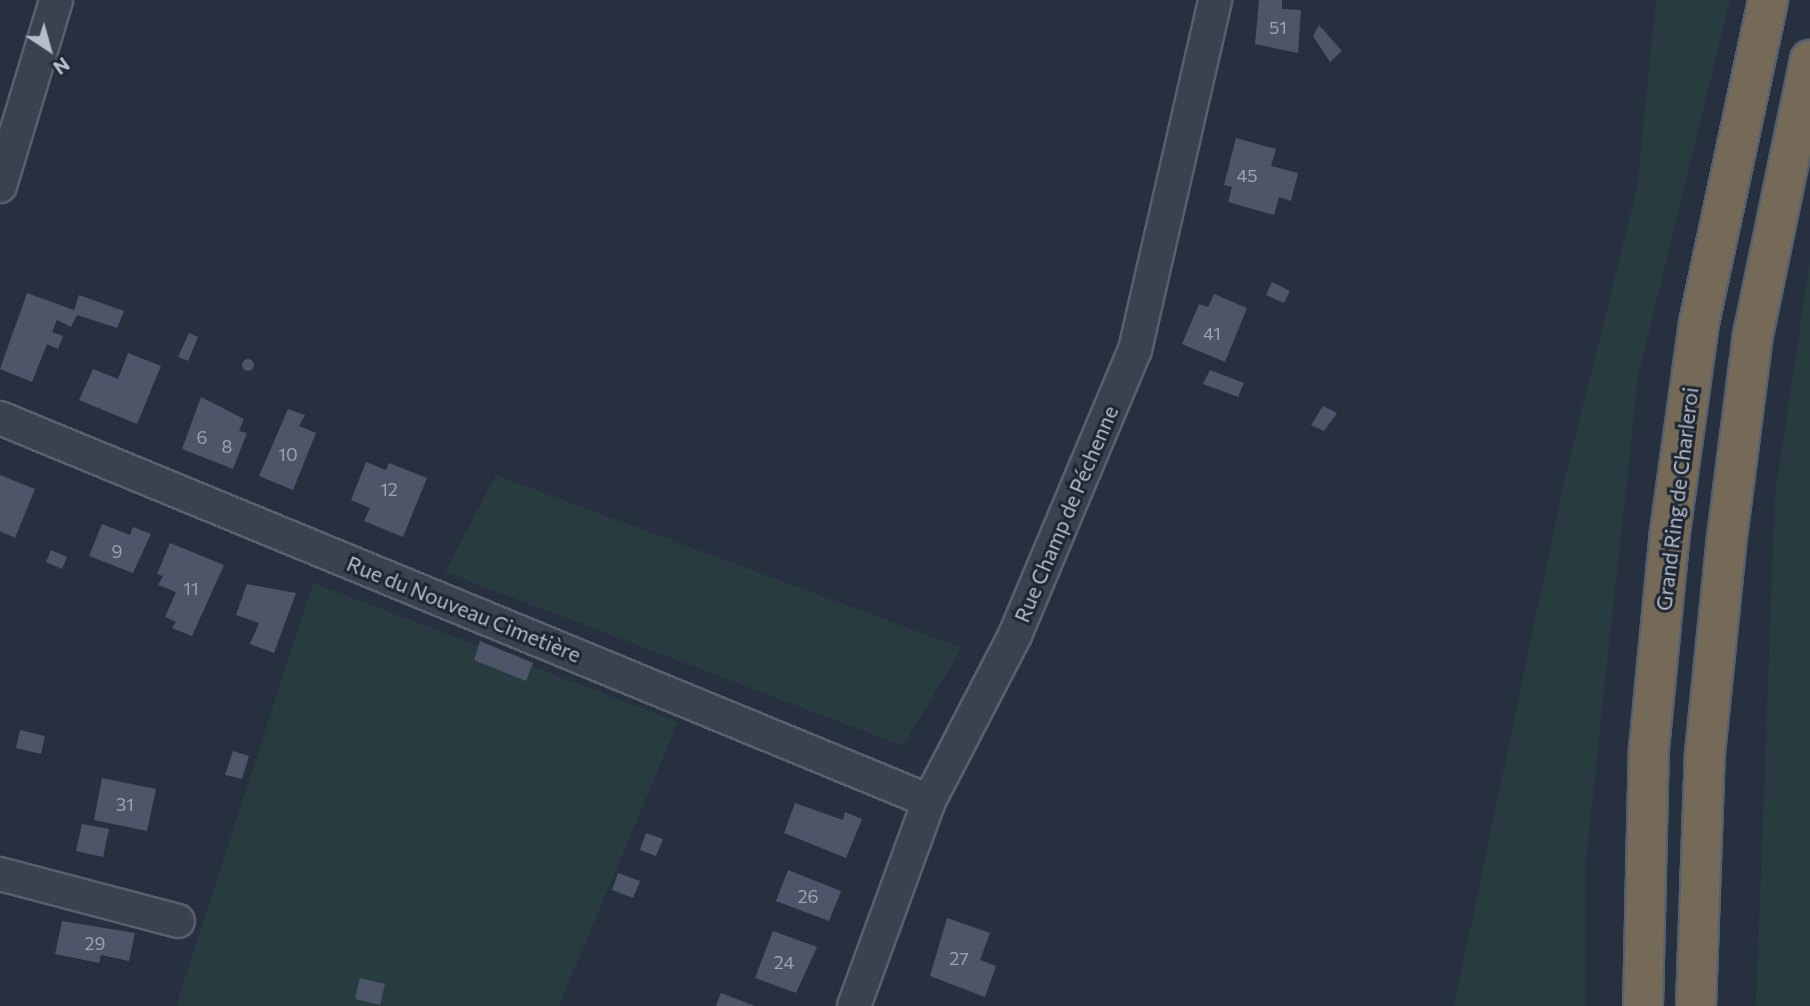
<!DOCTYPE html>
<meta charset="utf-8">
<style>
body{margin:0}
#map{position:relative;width:1810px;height:1006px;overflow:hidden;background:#26303f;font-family:Commissioner,sans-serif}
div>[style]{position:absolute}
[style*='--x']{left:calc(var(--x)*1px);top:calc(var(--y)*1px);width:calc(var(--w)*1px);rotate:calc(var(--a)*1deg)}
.green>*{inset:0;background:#283c40}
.building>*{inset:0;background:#4c5668}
.round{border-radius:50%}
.roads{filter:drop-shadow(2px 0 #58606d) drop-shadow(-2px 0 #58606d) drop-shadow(0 2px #58606d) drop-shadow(0 -2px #58606d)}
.minor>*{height:32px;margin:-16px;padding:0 16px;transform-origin:16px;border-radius:16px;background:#3a424f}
.highway>*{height:38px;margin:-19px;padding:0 19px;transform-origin:19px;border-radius:19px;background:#756a57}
span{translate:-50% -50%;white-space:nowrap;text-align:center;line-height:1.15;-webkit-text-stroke:6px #1f2734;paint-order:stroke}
.number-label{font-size:18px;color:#9ca3b2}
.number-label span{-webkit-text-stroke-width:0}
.street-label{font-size:21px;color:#b6bdca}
.north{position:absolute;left:14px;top:14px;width:70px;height:70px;-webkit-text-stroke:5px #1f2734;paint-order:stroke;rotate:144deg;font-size:19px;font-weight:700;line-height:28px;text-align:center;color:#b6bdca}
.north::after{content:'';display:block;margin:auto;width:24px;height:32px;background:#b6bdca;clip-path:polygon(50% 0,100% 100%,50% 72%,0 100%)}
</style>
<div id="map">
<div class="green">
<i style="clip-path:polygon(1656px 0,1730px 0,1638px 377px,1585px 868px,1585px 1006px,1454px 1006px,1565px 477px,1637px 188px)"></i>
<i style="clip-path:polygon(1810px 261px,1810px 1006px,1756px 1006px,1775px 495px)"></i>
<i style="clip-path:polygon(496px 475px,962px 648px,903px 746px,445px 572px)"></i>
<i style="clip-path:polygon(313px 583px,678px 722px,559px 1006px,176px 1006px)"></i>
</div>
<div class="building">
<i style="clip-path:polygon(1259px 0,1282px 0,1282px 9px,1301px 10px,1298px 53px,1255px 44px)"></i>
<i style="clip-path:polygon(1319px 25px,1342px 51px,1330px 62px,1313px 36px)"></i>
<i style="clip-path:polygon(1236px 138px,1276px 149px,1271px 166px,1298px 173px,1291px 201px,1279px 197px,1274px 215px,1228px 202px,1232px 187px,1224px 185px)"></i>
<i style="clip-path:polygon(1272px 282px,1290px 291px,1284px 303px,1266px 295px)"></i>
<i style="clip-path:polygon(27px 293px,74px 310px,79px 295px,124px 311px,117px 328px,77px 315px,71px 327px,57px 320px,52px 332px,63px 336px,58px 349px,47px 344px,32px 382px,0 369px)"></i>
<i style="clip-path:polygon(1214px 294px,1247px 308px,1225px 362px,1182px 344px,1199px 304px,1208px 307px)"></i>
<i style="clip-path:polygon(189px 333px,198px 337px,188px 361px,178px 357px)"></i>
<i style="clip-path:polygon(128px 353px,161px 366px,137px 424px,79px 400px,93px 369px,118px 379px)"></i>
<i class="round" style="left:242px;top:359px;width:12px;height:12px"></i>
<i style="clip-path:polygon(1210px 370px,1244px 383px,1238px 397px,1203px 384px)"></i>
<i style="clip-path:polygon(201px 397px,244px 419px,239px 431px,247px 433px,233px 469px,182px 449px)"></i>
<i style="clip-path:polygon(1323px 406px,1337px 413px,1324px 431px,1311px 425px)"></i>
<i style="clip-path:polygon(288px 409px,305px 415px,299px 426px,316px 433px,293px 490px,259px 476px)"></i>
<i style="clip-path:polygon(366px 462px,386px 470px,389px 463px,427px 478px,403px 537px,364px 521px,370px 508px,351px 500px)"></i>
<i style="clip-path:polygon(0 475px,35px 489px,15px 538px,0 531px)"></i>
<i style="clip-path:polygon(102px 524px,130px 535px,133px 527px,151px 534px,133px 573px,89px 556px)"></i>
<i style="clip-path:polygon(170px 543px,224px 565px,192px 636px,172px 628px,176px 622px,165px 617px,176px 592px,158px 585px,163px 576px,157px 574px)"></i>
<i style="clip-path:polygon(51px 550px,67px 557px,62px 569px,46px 562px)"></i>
<i style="clip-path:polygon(247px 584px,296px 593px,274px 653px,250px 644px,259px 623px,236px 615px)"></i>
<i style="clip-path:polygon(480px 641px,533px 663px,526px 681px,474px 660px)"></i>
<i style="clip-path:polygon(20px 730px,45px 736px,41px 754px,16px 748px)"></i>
<i style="clip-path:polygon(233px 751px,249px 756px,242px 779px,225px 775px)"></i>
<i style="clip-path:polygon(102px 778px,156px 789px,147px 831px,94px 820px)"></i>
<i style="clip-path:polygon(795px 803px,843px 820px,845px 812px,862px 819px,846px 858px,784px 833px)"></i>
<i style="clip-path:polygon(82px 824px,109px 829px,103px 857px,76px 851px)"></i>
<i style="clip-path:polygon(646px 833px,663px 839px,656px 856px,640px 850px)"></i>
<i style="clip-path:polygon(788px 870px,841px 891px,829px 921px,776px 901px)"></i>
<i style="clip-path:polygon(618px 873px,640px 881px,633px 898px,612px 890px)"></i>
<i style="clip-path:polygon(947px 918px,990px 933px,980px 960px,996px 966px,985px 997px,930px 976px)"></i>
<i style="clip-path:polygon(62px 921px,135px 933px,129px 961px,101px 955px,99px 963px,55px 954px)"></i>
<i style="clip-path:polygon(773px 931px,817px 947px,796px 993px,755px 978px)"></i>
<i style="clip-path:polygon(360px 978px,385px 984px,380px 1005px,355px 999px)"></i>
<i style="clip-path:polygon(721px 993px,755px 1006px,716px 1006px)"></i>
</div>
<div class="roads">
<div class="minor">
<i style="--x:0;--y:186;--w:194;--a:-73.2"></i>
<i style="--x:0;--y:418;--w:1005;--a:22.4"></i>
<i style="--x:0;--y:874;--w:184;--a:14.8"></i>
<i style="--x:854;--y:1006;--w:218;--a:-69.9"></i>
<i style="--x:929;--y:801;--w:187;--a:-62.6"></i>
<i style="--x:1015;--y:635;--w:309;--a:-67.2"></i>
<i style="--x:1135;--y:350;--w:359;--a:-77.1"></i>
</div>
<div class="highway">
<i style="--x:1643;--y:1006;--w:257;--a:-88.7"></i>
<i style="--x:1649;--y:749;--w:218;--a:-84.5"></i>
<i style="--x:1670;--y:532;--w:211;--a:-82.1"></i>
<i style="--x:1699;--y:323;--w:330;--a:-77.9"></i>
<i style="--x:1696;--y:1006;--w:253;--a:-88"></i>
<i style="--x:1705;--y:753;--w:209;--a:-84.2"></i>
<i style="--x:1726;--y:545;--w:212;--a:-82.7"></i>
<i style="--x:1753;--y:335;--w:281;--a:-78.3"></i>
</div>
</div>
<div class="number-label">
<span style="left:1278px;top:27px">51</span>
<span style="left:1247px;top:175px">45</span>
<span style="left:1212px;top:333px">41</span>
<span style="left:202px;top:437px">6</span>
<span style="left:227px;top:446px">8</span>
<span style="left:288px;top:454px">10</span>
<span style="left:389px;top:489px">12</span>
<span style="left:117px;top:551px">9</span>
<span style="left:191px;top:588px">11</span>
<span style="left:125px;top:804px">31</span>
<span style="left:808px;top:896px">26</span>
<span style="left:95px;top:943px">29</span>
<span style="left:959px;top:958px">27</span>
<span style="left:784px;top:962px">24</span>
</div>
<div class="street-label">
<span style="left:1677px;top:499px;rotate:-83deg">Grand Ring de Charleroi</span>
<span style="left:1066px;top:514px;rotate:-67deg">Rue Champ de Péchenne</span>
<span style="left:464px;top:609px;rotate:22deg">Rue du Nouveau Cimetière</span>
</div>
<div class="north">N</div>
</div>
